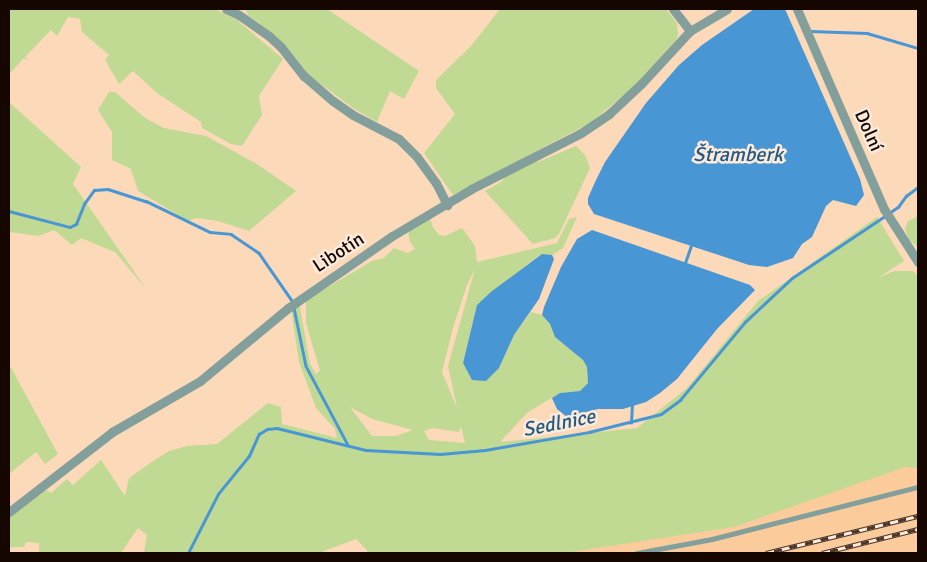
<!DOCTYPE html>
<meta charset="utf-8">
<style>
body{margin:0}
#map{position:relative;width:927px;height:562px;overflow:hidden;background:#fcd9b9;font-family:Signika,sans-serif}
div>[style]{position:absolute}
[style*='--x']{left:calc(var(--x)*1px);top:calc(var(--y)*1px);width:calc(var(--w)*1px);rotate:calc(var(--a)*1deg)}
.built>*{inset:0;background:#fccb9c}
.green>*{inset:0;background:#c0da94}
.water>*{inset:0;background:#4896d4}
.stream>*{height:2.5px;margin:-1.25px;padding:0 1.25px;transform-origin:1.25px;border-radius:1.25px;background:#4896d4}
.lane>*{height:4.5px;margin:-2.25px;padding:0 2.25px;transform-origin:2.25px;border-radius:2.25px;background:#839f9b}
.street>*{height:9px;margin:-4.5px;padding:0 4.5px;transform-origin:4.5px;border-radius:4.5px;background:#839f9b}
.rail>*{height:4.5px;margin-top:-2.25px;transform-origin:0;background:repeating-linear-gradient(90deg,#fceada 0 8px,#4b382b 0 16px);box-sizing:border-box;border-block:1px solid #4b382b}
span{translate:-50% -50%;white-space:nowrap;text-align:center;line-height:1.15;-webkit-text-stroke:5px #fceada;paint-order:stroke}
.street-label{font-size:19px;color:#150700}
.water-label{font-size:20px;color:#225a84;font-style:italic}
.frame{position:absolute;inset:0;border:10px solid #150700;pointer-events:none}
</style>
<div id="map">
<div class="built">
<i style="clip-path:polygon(918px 425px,918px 553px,438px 553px)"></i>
</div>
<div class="green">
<i style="clip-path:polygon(9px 9px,215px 9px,237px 20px,283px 59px,259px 96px,262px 115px,242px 146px,231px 144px,202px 128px,201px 122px,157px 93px,133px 71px,119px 84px,105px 60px,109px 55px,82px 32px,80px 19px,68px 17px,57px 36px,51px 30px,25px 57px,29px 61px,24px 58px,9px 74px)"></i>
<i style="clip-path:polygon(245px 9px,327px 9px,419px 71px,404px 99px,390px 91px,377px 122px,353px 108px,310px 76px,266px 29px,249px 16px)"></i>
<i style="clip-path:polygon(500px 9px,666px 9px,677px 23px,678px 33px,677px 39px,635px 86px,590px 123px,453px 195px,424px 153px,455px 114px,436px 88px,436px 80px,471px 46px)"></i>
<i style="clip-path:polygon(109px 92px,115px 92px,145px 118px,164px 128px,206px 136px,257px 164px,296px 191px,249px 231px,218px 221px,196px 218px,188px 221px,138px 191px,131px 169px,112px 160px,112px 132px,98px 110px)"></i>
<i style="clip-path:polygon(9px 102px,81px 167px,73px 184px,147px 290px,115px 252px,81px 238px,72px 245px,54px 230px,38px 236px,9px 232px)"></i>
<i style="clip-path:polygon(576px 146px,585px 155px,590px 168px,559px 234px,555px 238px,533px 244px,485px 191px,501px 182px,511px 170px,532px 161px,538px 162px)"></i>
<i style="clip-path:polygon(918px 216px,918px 247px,909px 240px,905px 229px,908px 221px)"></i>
<i style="clip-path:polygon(evenodd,577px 217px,563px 248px,552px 255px,542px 254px,530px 262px,477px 305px,463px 363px,486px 381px,499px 368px,514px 335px,531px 312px,542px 315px,550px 324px,555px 337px,583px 360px,587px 367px,588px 383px,580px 391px,560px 393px,528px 412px,500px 442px,637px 428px,687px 388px,758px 301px,877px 217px,904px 261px,878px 278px,894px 271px,913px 271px,918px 276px,918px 468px,905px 467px,734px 527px,564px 553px,367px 553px,367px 550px,356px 539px,319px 553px,144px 553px,147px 535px,138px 528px,121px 553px,39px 553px,39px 543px,26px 542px,24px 547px,9px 547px,9px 518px,46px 490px,51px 493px,67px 479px,73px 485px,101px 460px,125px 496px,129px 478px,153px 461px,169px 451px,187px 446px,217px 444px,268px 403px,281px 407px,282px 424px,337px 438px,335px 429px,316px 408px,299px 362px,291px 309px,299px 302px,310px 364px,316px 374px,320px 371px,306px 323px,306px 300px,372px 261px,384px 258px,394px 248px,408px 253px,415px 249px,410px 242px,408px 231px,430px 218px,433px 227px,439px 235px,445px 236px,462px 228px,475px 246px,477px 262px,557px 243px,569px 219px,577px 217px,475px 269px,448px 366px,457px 408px,442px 372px,453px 328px,467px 285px,475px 269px,577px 217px,350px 407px,372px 419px,413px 430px,396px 436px,372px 436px,350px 407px,577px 217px,461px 426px,465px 443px,429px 440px,424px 431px,433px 428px,459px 432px,461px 426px)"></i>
<i style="clip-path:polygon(9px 364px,58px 454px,45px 464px,36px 452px,9px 474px)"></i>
</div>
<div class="water">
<i style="clip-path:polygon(754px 9px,785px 9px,860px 179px,864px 195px,856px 206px,833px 200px,826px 206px,812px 237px,802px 244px,793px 258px,767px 267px,749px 265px,594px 214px,588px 204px,588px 198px,596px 180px,605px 162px,646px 103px,679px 65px,702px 45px)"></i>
<i style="clip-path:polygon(592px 230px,750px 285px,755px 290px,717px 329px,677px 379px,660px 393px,646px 402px,623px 409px,598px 409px,567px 417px,557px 409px,552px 398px,560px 393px,580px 391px,588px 383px,587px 367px,583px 360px,555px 337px,550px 324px,542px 315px,544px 307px,561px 267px,577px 239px)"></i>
<i style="clip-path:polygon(542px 254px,552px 255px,554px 259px,539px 299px,514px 335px,499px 368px,486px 381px,472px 380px,463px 363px,477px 305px,492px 291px)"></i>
</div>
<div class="stream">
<i style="--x:810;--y:31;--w:57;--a:2"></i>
<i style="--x:867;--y:33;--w:53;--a:16.4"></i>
<i style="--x:9;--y:211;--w:63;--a:14.7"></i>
<i style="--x:70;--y:227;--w:7;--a:-27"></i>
<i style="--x:76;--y:224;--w:22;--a:-68"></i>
<i style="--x:84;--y:204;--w:17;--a:-54"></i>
<i style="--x:94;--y:190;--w:14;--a:-4"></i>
<i style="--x:108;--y:189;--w:40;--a:18"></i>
<i style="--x:146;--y:201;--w:71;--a:25.8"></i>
<i style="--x:210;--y:232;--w:21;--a:5"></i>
<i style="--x:231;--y:234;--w:34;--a:34"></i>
<i style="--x:259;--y:253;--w:60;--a:55.2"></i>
<i style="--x:889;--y:213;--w:11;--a:-34"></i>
<i style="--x:898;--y:207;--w:14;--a:-54"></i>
<i style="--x:906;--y:196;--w:15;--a:-37"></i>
<i style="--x:685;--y:263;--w:21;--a:-71"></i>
<i style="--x:294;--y:308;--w:59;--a:78.3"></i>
<i style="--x:306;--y:366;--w:89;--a:62"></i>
<i style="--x:631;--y:423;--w:18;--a:-87"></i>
<i style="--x:188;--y:553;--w:66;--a:-63"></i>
<i style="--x:218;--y:494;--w:49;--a:-50.8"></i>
<i style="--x:249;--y:456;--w:24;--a:-66"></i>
<i style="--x:259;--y:434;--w:9;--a:-32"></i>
<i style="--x:267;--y:429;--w:10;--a:-6"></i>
<i style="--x:277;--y:428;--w:92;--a:13.9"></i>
<i style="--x:366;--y:450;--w:74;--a:3.1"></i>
<i style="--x:440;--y:454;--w:45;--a:-5.1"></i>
<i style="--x:485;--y:450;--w:106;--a:-9.8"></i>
<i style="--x:589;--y:432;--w:74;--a:-14"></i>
<i style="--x:661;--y:414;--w:24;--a:-36"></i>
<i style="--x:680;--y:400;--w:102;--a:-50.2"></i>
<i style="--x:745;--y:322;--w:64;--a:-43.1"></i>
<i style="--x:792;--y:278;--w:112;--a:-33.7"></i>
</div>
<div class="lane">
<i style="--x:637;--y:553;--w:76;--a:-10.6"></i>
<i style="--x:712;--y:539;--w:212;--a:-14.2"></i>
</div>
<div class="street">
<i style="--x:226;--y:9;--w:14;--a:25"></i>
<i style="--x:239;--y:15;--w:37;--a:35"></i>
<i style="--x:269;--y:36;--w:16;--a:43"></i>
<i style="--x:281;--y:47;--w:37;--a:52"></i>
<i style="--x:304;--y:76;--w:38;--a:41"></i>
<i style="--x:333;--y:101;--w:24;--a:35"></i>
<i style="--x:353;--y:115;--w:52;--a:27.6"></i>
<i style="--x:399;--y:139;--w:25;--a:45"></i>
<i style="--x:417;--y:157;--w:32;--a:54"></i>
<i style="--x:436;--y:183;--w:25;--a:63"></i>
<i style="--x:673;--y:9;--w:28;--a:52"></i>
<i style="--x:797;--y:9;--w:218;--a:66.5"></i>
<i style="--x:884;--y:209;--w:63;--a:57.3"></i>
<i style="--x:9;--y:512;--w:130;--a:-37.8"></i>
<i style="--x:112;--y:432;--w:102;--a:-30.1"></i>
<i style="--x:200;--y:381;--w:114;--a:-39.7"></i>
<i style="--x:288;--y:308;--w:126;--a:-34.7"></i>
<i style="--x:392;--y:236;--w:92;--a:-30.7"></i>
<i style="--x:471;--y:189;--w:123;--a:-27"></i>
<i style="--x:581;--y:133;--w:34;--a:-34"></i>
<i style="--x:609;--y:114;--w:45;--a:-43.2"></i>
<i style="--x:642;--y:83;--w:71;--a:-47.3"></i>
<i style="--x:690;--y:31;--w:43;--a:-30.7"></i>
</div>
<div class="rail">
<i style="--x:766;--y:553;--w:156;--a:-13.7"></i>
<i style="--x:822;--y:553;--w:99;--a:-14"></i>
</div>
<div class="street-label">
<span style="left:868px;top:131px;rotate:66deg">Dolní</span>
<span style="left:339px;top:253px;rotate:-33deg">Libotín</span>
</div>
<div class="water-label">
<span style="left:738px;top:154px">Štramberk</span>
<span style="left:559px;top:423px;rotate:-11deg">Sedlnice</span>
</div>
<div class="frame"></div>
</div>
